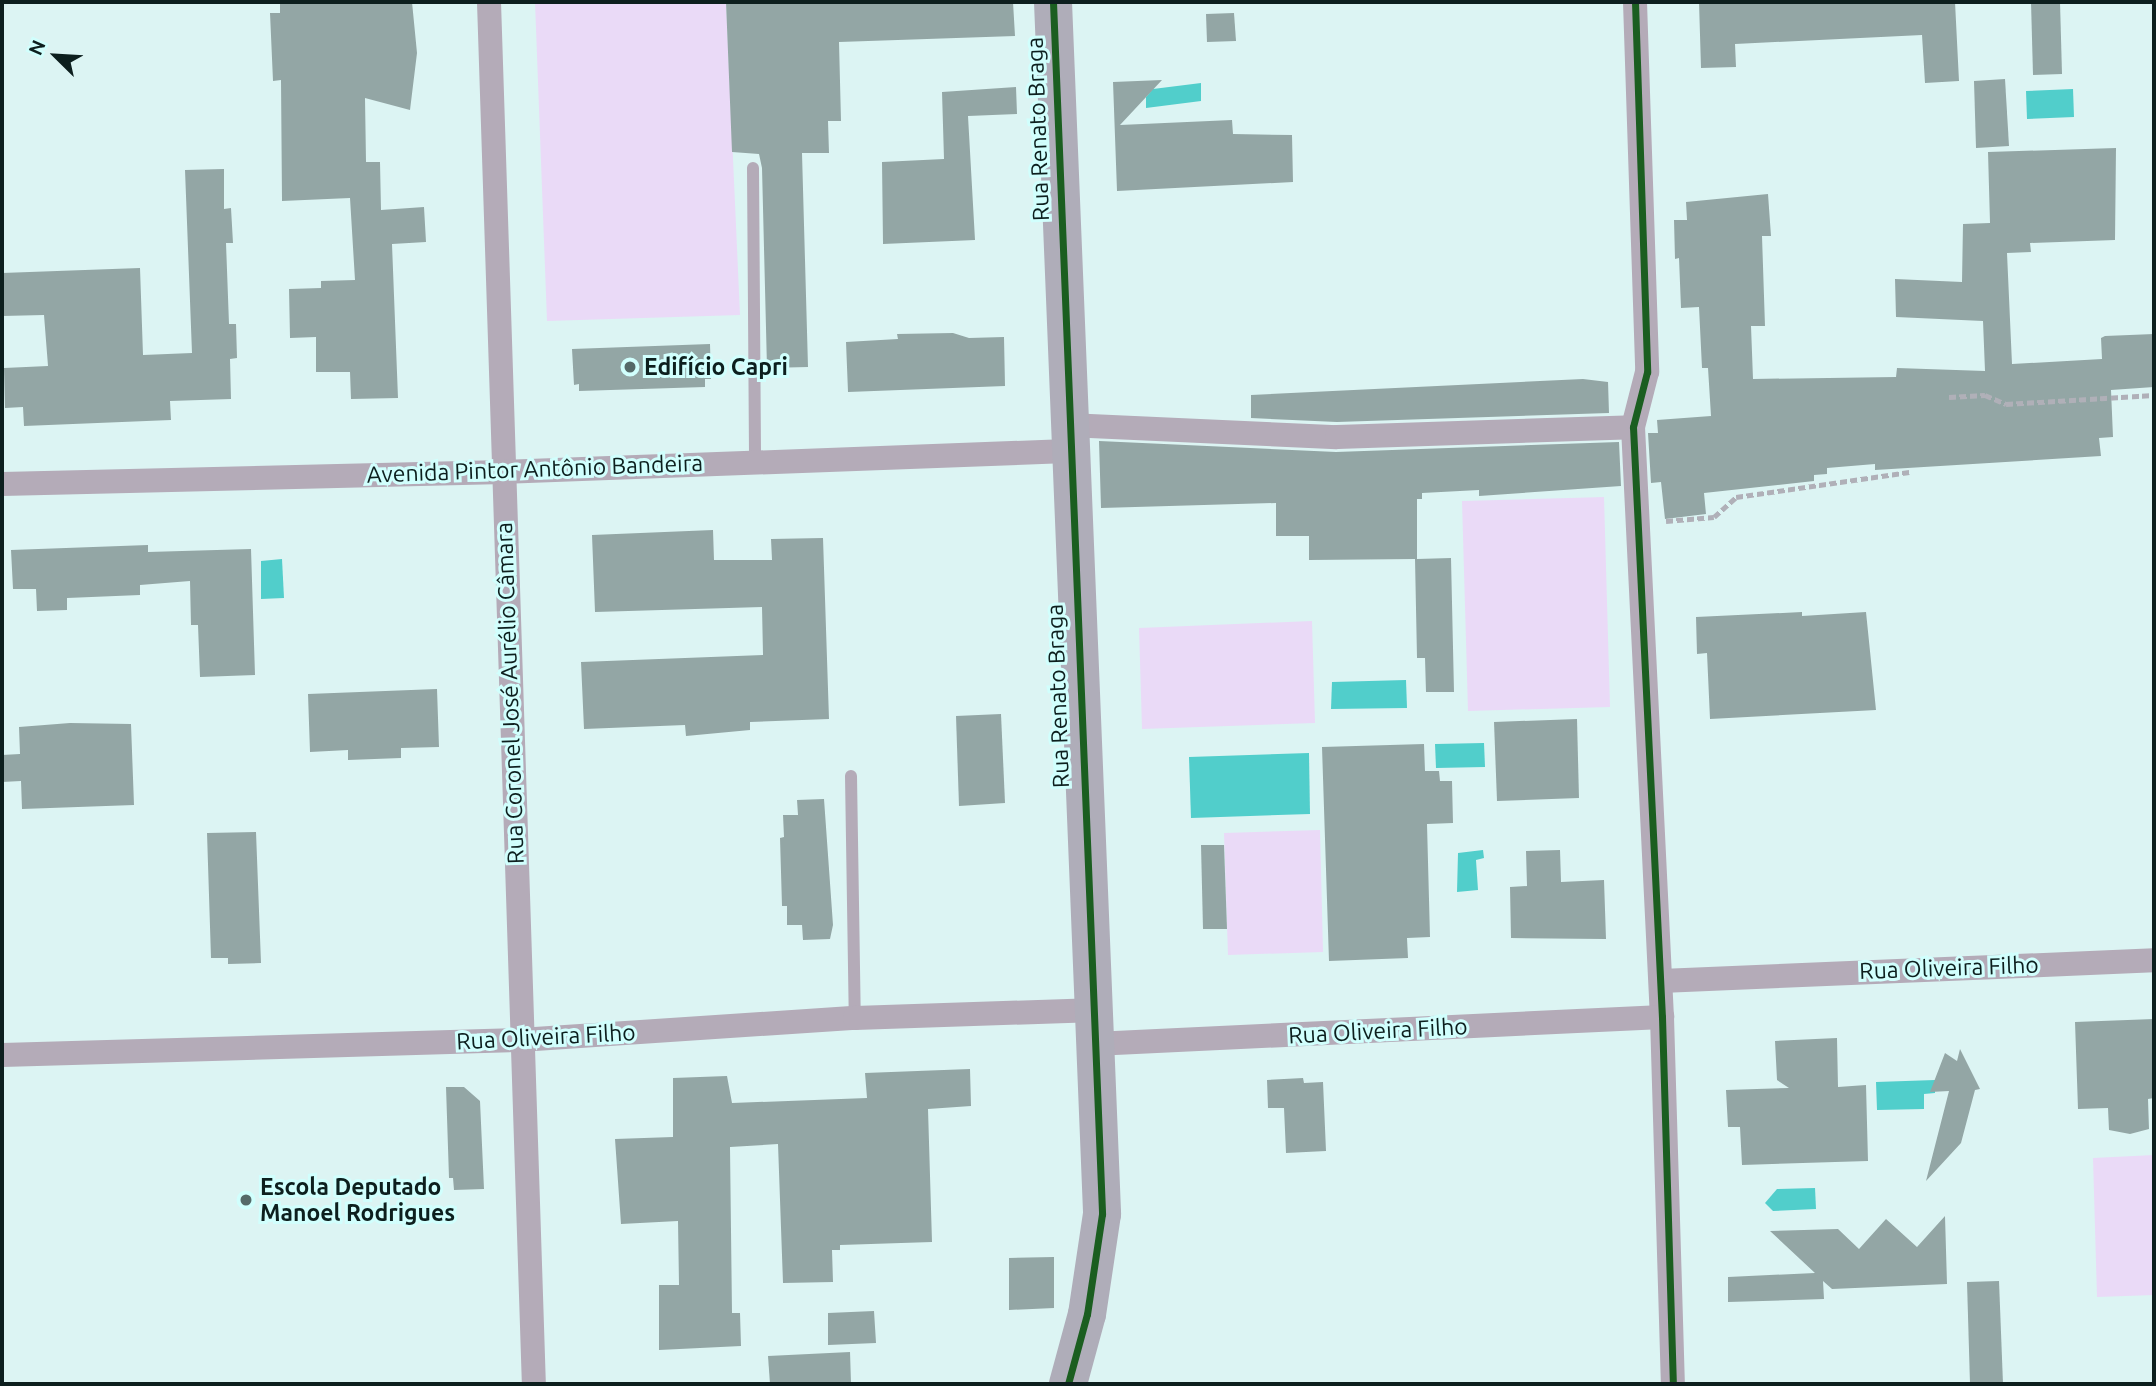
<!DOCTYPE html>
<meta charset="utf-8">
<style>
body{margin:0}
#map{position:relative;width:2156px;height:1386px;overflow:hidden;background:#dcf4f3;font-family:Ubuntu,sans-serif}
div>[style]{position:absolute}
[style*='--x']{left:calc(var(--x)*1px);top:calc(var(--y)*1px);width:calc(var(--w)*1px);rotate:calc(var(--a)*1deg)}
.green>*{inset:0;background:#eadaf7}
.water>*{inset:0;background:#51cecb}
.building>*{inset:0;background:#93a6a5}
.path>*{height:4.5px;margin-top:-2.25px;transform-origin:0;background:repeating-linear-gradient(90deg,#b0b0b8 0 7px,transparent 0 10.5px)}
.lane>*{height:12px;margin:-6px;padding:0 6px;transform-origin:6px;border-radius:6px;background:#b4abb8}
.street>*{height:24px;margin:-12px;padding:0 12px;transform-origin:12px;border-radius:12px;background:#b4abb8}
.primary>*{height:38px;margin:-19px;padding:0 19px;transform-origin:19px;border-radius:19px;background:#afadb9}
.cycleway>*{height:7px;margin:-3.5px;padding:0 3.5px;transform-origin:3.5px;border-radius:3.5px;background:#1b5e20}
.dots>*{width:19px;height:19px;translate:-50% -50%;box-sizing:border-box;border:4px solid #d1fffd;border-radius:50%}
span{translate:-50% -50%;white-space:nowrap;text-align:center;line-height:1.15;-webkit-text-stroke:6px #d1fffd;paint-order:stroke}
.street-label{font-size:23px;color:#0d1f1e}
.poi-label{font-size:23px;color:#0d1f1e;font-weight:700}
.left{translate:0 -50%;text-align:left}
.frame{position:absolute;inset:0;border:4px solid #0d1f1e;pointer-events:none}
.north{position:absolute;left:21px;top:21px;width:70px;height:70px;-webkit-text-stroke:5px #d1fffd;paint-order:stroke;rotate:294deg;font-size:19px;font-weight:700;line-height:28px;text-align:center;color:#0d1f1e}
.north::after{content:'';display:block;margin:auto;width:24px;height:32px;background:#0d1f1e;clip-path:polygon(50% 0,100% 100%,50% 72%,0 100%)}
</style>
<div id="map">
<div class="green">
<i style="clip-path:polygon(535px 2px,726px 2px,740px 315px,547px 321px)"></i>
<i style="clip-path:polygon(1604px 497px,1610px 707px,1468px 711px,1462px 501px)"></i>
<i style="clip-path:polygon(1312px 621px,1315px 723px,1142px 729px,1139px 628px)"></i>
<i style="clip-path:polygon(1320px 830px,1323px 952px,1228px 955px,1224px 833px)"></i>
<i style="clip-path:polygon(2154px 1155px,2154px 1295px,2097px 1297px,2093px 1158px)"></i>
</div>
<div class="water">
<i style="clip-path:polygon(1201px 83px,1201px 101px,1146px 108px,1146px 97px,1153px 89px)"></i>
<i style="clip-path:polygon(2073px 89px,2074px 117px,2027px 119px,2026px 91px)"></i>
<i style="clip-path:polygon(282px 559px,284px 598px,261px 599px,261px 561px)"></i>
<i style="clip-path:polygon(1406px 680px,1407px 708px,1331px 709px,1332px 682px)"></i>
<i style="clip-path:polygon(1484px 743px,1485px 767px,1436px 768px,1435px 744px)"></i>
<i style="clip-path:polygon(1309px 753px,1310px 814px,1191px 818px,1189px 757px)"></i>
<i style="clip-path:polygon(1483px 850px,1484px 858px,1476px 860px,1478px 890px,1457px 892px,1458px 853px)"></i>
<i style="clip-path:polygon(1935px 1080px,1935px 1093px,1924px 1094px,1924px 1109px,1877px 1110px,1876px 1082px)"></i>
<i style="clip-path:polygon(1815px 1188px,1816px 1209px,1773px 1211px,1765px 1203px,1777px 1189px)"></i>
</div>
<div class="building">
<i style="clip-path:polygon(280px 2px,412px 2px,417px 53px,410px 110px,365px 98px,366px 162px,380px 162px,381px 210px,424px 207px,426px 242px,392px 244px,398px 398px,351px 399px,350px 372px,316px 372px,316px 337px,290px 338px,289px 289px,321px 288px,321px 281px,355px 280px,350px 198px,282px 201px,281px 80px,273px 81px,270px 13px,280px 13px)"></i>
<i style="clip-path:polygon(726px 2px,1013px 2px,1015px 36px,839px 42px,841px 121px,828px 121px,829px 153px,802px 153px,808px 367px,767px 368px,762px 168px,759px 154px,732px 152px)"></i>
<i style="clip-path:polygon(1699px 2px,1955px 2px,1959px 81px,1925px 83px,1922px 35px,1735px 44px,1736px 67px,1701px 68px)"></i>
<i style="clip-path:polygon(2031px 2px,2060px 2px,2062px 74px,2033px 75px)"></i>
<i style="clip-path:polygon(1234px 13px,1236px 41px,1207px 42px,1206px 14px)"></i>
<i style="clip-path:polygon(2005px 79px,2009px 146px,1976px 148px,1974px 81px)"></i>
<i style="clip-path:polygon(1162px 80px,1120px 125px,1232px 120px,1233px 134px,1292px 135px,1293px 182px,1117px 191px,1113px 82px)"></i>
<i style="clip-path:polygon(1016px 87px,1017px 114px,968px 116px,975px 240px,883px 244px,882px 162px,944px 159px,942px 92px)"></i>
<i style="clip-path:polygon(2116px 148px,2115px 240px,2030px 243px,2031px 252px,2007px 253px,2012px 364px,2102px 359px,2101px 338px,2105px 336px,2154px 334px,2154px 387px,2111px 390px,2113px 437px,2099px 438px,2101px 456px,1875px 470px,1875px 464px,1827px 468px,1827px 474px,1814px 475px,1814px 481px,1704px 493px,1706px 514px,1665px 519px,1661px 482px,1651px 483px,1648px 433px,1658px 433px,1657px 420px,1711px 416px,1708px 368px,1702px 368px,1699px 307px,1681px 308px,1679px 258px,1675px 259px,1674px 220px,1687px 220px,1686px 202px,1768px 194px,1771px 236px,1762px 236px,1765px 326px,1751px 326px,1753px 379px,1896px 377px,1897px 368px,1985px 371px,1983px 321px,1896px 317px,1895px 279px,1962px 282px,1963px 224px,1990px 223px,1988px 152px)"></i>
<i style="clip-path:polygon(224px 169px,224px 209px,231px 208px,233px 243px,226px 243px,229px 324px,236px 324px,237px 358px,230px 359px,231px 399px,170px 401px,171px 420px,24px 426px,23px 407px,5px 408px,4px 368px,48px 366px,44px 315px,2px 316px,2px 273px,140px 268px,143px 355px,192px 353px,185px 170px)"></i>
<i style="clip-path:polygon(953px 333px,969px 338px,1004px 337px,1005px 386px,848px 392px,846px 342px,898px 339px,897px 334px)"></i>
<i style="clip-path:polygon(710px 344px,711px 379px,705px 379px,705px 387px,579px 391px,579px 384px,574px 385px,572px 349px)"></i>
<i style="clip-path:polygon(1583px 379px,1608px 382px,1609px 413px,1337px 422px,1251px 418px,1251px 395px)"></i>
<i style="clip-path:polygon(1099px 441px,1336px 452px,1619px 442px,1621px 486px,1479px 496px,1479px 490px,1422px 493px,1422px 499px,1417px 499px,1417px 559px,1451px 558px,1454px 692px,1426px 692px,1425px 658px,1417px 658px,1415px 559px,1309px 560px,1309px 536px,1276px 536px,1276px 503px,1101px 508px)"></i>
<i style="clip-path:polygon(713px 530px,714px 560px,772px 560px,771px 539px,823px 538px,829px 719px,750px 722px,750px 730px,686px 736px,685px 725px,584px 729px,581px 662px,763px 655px,762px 607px,595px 612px,592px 535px)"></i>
<i style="clip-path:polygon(148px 545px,148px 552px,251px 549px,255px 675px,200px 677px,198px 625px,191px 625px,190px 581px,140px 585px,140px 595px,67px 598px,67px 610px,37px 611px,36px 589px,13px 589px,11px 550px)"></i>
<i style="clip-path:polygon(1802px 612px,1802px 616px,1866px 612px,1876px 710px,1710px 719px,1707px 653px,1697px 654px,1696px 617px)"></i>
<i style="clip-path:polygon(437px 689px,439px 747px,401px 748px,401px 758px,348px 760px,348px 750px,310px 752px,308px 694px)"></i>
<i style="clip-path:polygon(1001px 714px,1005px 803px,959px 806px,956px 716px)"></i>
<i style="clip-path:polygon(1577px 719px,1579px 798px,1497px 801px,1494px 722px)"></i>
<i style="clip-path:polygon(70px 723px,131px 724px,134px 805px,22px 809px,21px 781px,2px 782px,2px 755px,20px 754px,19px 727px)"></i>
<i style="clip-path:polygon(1424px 744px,1425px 771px,1439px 771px,1440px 781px,1452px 781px,1453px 823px,1427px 824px,1430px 937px,1407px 938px,1408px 958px,1329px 961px,1322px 747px)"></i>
<i style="clip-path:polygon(824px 799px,833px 925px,830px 939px,803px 940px,802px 925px,787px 925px,787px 906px,782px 906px,780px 838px,784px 837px,783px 815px,798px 815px,797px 800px)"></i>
<i style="clip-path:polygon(256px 832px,261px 963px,228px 964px,228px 958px,211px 958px,207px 833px)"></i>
<i style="clip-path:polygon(1201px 845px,1224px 845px,1227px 929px,1203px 929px)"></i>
<i style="clip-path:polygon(1560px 850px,1561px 882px,1604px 880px,1606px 939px,1511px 938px,1510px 887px,1527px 886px,1526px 851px)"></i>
<i style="clip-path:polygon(2154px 1019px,2154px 1098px,2148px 1099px,2149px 1129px,2130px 1134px,2109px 1130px,2108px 1108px,2078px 1109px,2075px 1022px)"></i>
<i style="clip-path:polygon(1837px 1038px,1838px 1087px,1866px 1085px,1868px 1161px,1742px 1165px,1740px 1127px,1728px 1127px,1726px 1090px,1789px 1088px,1777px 1080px,1775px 1041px)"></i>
<i style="clip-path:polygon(1960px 1049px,1980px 1089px,1975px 1090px,1961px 1143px,1926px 1181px,1949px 1091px,1930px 1092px,1945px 1053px,1957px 1061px)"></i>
<i style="clip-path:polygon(970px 1069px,971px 1106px,928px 1109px,932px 1242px,840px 1245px,840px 1250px,832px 1250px,833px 1282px,783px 1283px,778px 1144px,730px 1147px,732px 1313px,740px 1313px,741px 1346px,659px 1350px,659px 1285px,679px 1285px,678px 1221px,621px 1224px,615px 1139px,673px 1137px,673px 1078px,727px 1076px,732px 1103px,867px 1098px,865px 1073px)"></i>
<i style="clip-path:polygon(1303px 1078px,1304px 1083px,1323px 1082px,1326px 1151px,1286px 1153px,1284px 1108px,1268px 1108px,1267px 1080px)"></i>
<i style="clip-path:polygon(446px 1087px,464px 1087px,480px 1101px,484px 1189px,454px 1190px,453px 1178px,449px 1178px)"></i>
<i style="clip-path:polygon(1945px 1216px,1947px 1284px,1832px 1289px,1823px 1281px,1824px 1299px,1728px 1302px,1728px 1277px,1815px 1273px,1770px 1231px,1838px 1229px,1859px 1249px,1886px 1219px,1917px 1247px)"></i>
<i style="clip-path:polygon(1054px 1257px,1054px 1308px,1009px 1310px,1009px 1258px)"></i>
<i style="clip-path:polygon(1999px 1281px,2003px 1384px,1970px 1384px,1967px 1282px)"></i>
<i style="clip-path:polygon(874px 1311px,876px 1343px,828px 1345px,828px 1313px)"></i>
<i style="clip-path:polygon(850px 1352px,851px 1384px,770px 1384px,768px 1356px)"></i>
</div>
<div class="path">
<i style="--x:1949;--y:397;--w:36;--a:-3"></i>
<i style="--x:1985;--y:395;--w:23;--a:23"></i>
<i style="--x:2006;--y:404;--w:148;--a:-3.5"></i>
<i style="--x:1666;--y:521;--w:48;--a:-4.8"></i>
<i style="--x:1714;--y:517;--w:30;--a:-42"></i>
<i style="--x:1736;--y:497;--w:175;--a:-8.2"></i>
</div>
<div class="lane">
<i style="--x:753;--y:168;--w:292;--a:89.6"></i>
<i style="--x:851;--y:776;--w:242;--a:89.1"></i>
</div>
<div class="street">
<i style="--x:489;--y:2;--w:1383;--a:88.14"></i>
<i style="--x:1635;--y:2;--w:370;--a:88.1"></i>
<i style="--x:1647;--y:372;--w:57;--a:104.3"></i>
<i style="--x:1633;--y:427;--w:591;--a:87.19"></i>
<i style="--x:1662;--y:1017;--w:367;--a:88.3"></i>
<i style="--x:1068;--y:425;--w:269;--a:2.6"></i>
<i style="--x:1337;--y:437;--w:296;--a:-1.9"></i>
<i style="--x:2;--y:484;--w:502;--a:-1.37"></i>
<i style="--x:504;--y:472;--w:564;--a:-2.13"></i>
<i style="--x:1661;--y:981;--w:493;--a:-2.4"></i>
<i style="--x:1094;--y:1044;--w:569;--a:-2.72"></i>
<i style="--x:2;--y:1055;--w:518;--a:-1.66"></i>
<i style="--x:520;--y:1040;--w:336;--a:-3.8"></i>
<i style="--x:855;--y:1018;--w:235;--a:-1.9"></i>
</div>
<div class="primary">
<i style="--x:1053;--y:2;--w:1213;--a:87.68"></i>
<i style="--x:1102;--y:1214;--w:101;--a:98.5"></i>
<i style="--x:1087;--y:1314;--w:73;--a:105.2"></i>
</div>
<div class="cycleway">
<i style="--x:1053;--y:2;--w:1213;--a:87.68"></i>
<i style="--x:1102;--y:1214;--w:101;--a:98.5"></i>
<i style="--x:1087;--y:1314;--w:73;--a:105.2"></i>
<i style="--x:1635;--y:2;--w:370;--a:88.1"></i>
<i style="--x:1647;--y:372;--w:57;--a:104.3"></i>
<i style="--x:1633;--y:427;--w:591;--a:87.19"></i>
<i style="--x:1662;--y:1017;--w:367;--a:88.3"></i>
</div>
<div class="dots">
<i style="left:630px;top:367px;background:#556a69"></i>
<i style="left:246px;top:1200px;background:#556a69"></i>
</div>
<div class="street-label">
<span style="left:1038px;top:129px;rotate:-92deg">Rua Renato Braga</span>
<span style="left:535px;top:469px;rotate:-2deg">Avenida Pintor Antônio Bandeira</span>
<span style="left:510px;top:693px;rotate:-92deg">Rua Coronel José Aurélio Câmara</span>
<span style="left:1058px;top:696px;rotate:-92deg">Rua Renato Braga</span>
<span style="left:1949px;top:968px;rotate:-2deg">Rua Oliveira Filho</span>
<span style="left:1378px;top:1031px;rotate:-3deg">Rua Oliveira Filho</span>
<span style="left:546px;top:1037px;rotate:-3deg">Rua Oliveira Filho</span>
</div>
<div class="poi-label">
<span class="left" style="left:644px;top:367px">Edifício Capri</span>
<span class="left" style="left:260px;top:1200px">Escola Deputado<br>Manoel Rodrigues</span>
</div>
<div class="frame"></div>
<div class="north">N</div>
</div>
